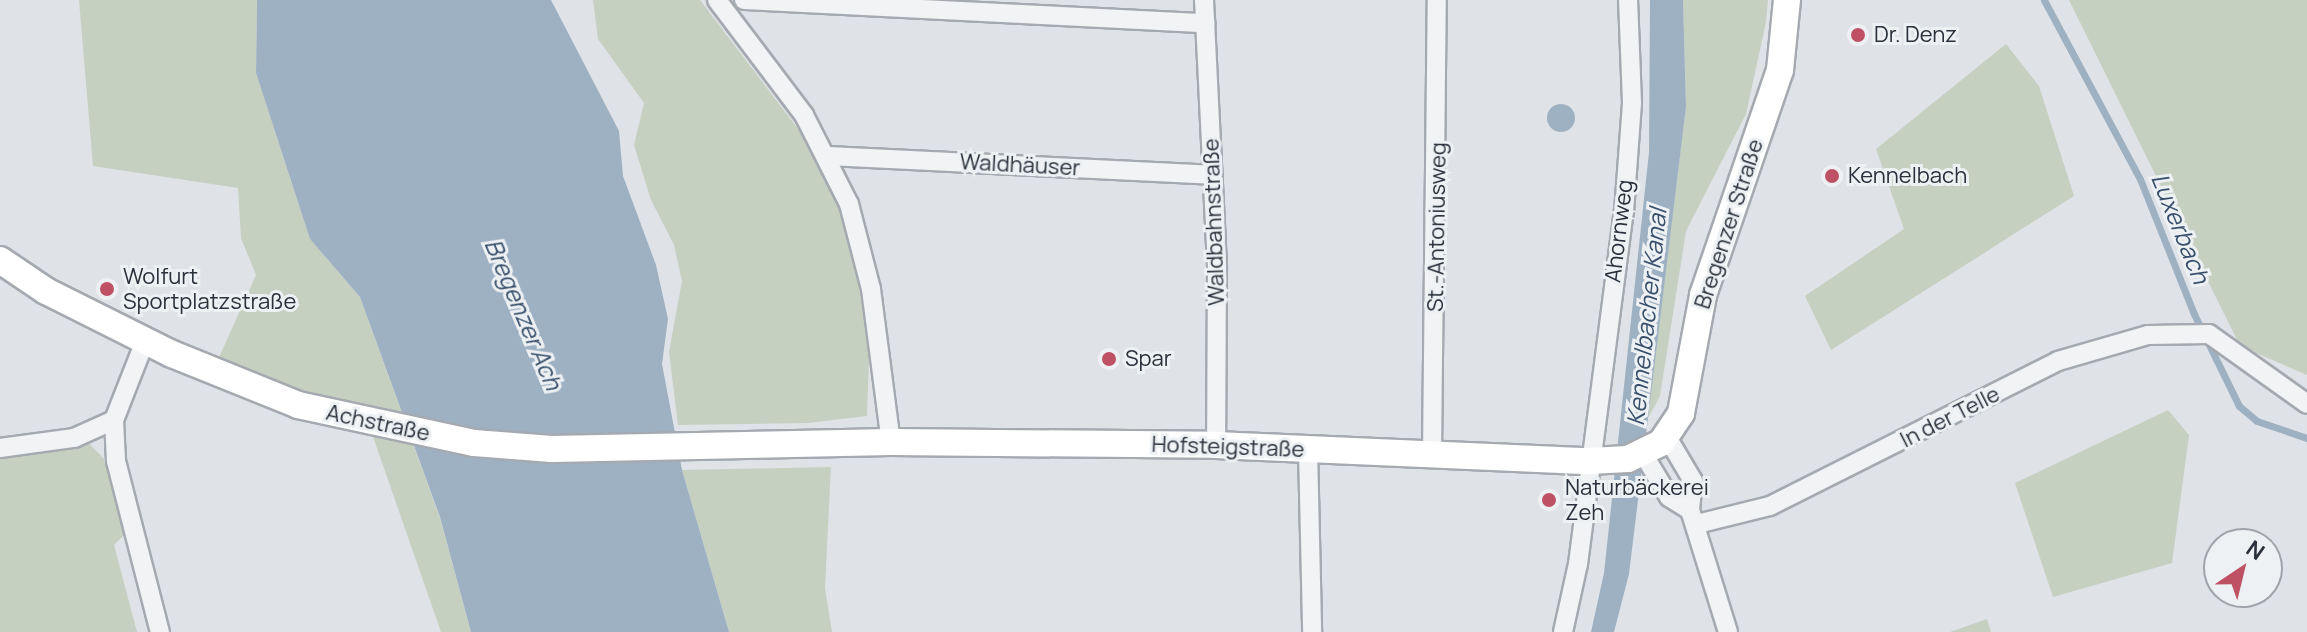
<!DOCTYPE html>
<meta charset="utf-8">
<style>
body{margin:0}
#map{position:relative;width:2307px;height:632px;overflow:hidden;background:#dfe2e7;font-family:Manrope,sans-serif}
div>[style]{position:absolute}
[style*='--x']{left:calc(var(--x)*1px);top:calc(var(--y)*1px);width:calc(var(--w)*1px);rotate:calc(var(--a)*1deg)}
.green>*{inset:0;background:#c5d0c1}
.water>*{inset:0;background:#9eb1c3}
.round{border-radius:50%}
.stream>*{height:7px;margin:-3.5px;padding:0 3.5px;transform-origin:3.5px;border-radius:3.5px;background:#9eb1c3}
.roads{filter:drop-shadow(2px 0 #a5a9b0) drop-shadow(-2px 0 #a5a9b0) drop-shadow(0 2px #a5a9b0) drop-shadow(0 -2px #a5a9b0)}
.minor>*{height:18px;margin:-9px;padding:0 9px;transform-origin:9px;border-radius:9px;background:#f1f3f5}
.secondary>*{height:26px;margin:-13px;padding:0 13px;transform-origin:13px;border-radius:13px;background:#fff}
.dots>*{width:22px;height:22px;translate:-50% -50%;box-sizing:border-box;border:4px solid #eef1f4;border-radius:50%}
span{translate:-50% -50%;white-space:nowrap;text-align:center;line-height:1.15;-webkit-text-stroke:6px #eef1f4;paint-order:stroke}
.poi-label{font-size:22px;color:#2a313c}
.left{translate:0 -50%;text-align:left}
.street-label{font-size:22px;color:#2a313c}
.water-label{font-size:24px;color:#38506b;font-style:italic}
.north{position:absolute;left:2203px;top:528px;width:80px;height:80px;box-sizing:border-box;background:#eef1f4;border:2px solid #a0a4aa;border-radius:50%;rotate:35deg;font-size:22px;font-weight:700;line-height:32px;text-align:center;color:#2a313c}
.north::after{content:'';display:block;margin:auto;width:28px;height:36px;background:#bf5164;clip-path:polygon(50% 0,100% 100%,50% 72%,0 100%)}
</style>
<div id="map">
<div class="green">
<i style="clip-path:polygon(79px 0,257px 0,256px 73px,310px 239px,360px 297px,440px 518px,471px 632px,441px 632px,371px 431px,216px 364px,256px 275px,241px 238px,238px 188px,93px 166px)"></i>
<i style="clip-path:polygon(593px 0,700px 0,805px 138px,832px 182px,859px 285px,869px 358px,867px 416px,808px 423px,678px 425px,669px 352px,682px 281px,674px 245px,651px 200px,634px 145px,644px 103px,598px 39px)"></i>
<i style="clip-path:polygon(1683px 0,1768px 0,1766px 22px,1746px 114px,1686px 231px,1660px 396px,1647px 420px,1686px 107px)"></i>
<i style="clip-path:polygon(2069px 0,2307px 0,2307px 375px,2240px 346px)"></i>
<i style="clip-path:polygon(2006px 44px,2039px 86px,2074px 196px,1831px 350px,1805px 296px,1904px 229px,1876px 149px)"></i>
<i style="clip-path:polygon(2168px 410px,2189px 435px,2172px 563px,2053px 597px,2015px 483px)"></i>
<i style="clip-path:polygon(80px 434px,104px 459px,112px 485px,125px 534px,114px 545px,137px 632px,0 632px,0 447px)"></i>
<i style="clip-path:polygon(831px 467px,825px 588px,832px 632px,729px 632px,682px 470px)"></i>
<i style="clip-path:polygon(1987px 619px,1991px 632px,1950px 632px)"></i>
</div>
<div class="water">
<i style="clip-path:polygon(257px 0,551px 0,619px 131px,623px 176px,656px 265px,668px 319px,662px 364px,682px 470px,729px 632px,471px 632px,440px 517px,360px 297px,310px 239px,256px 73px)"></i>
<i style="clip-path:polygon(1650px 0,1683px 0,1686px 107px,1629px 574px,1614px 632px,1591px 632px,1604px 573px,1649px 152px)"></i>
<i class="round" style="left:1547px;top:104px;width:28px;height:28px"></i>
</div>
<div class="stream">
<i style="--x:2044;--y:0;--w:203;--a:61.8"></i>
<i style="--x:2140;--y:179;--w:145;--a:68.2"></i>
<i style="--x:2194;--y:314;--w:102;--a:63.9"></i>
<i style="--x:2239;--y:406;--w:23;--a:40"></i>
<i style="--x:2257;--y:421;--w:53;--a:18.8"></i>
</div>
<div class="roads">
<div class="minor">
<i style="--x:717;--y:0;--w:144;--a:52.9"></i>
<i style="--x:804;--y:115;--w:100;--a:63.2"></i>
<i style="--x:849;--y:204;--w:88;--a:75.5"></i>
<i style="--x:871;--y:289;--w:154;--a:82.6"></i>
<i style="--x:744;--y:0;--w:462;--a:2.9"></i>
<i style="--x:1204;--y:0;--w:269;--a:87.2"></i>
<i style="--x:1217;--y:269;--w:176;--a:90.3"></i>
<i style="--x:827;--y:156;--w:386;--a:2.8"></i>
<i style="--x:145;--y:341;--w:85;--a:111.4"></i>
<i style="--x:114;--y:420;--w:41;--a:87.2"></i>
<i style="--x:116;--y:461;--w:177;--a:75.6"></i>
<i style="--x:1667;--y:437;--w:51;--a:59.4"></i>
<i style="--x:1693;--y:481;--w:29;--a:96"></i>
<i style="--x:1690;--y:510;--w:128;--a:72.7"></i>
<i style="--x:0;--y:448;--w:75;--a:-7.7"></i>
<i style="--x:74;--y:438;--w:44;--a:-24.2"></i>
<i style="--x:1308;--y:449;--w:183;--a:88.7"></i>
<i style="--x:1432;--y:454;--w:454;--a:-89.4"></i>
<i style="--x:1644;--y:455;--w:49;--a:59.2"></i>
<i style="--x:1669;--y:497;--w:25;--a:32"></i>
<i style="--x:1697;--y:524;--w:75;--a:-13.9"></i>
<i style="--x:1770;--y:506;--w:322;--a:-26.7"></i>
<i style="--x:2058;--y:361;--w:94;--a:-16.1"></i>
<i style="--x:2148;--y:335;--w:61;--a:-0.9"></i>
<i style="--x:2209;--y:334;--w:120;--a:35.5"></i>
<i style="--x:1563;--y:632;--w:70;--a:-77.6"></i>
<i style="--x:1578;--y:564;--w:355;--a:-82.6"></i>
<i style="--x:1624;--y:212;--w:109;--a:-85.8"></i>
<i style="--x:1632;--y:103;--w:103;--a:-92.2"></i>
</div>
<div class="secondary">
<i style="--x:0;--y:260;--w:55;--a:34"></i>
<i style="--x:46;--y:291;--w:141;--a:26.6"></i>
<i style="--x:172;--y:354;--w:136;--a:22"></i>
<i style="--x:298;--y:405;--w:180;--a:12.2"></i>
<i style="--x:474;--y:443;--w:78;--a:4.4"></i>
<i style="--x:552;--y:449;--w:339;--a:-1.2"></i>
<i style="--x:891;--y:442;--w:325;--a:0.5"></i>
<i style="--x:1216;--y:445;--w:373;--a:2.5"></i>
<i style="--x:1589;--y:461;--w:39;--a:-3"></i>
<i style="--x:1628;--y:459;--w:37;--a:-26"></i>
<i style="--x:1661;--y:443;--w:36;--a:-56"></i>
<i style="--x:1681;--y:413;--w:120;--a:-79.4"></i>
<i style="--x:1703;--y:295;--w:238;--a:-71.1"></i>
<i style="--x:1780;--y:70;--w:70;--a:-84.3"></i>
</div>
</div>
<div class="dots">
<i style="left:1858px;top:35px;background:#bf5164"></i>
<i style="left:1832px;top:176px;background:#bf5164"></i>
<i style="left:107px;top:289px;background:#bf5164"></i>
<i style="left:1109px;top:359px;background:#bf5164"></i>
<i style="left:1549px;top:500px;background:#bf5164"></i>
</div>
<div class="poi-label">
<span class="left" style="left:1874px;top:35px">Dr. Denz</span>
<span class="left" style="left:1848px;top:176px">Kennelbach</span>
<span class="left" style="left:123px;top:289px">Wolfurt<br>Sportplatzstraße</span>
<span class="left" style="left:1125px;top:359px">Spar</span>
<span class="left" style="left:1565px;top:500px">Naturbäckerei<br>Zeh</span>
</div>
<div class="street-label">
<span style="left:1020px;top:165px;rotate:3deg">Waldhäuser</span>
<span style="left:1214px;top:222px;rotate:-92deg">Waldbahnstraße</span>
<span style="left:1729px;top:224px;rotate:-72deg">Bregenzer Straße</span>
<span style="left:1437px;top:227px;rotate:-89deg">St.-Antoniusweg</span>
<span style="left:1619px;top:231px;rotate:-83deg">Ahornweg</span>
<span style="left:1950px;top:417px;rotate:-27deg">In der Telle</span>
<span style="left:378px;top:423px;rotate:12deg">Achstraße</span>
<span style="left:1228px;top:447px;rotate:2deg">Hofsteigstraße</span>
</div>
<div class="water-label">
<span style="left:2181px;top:228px;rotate:68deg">Luxerbach</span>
<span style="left:524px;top:314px;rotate:67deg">Bregenzer Ach</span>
<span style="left:1646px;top:317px;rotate:-84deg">Kennelbacher Kanal</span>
</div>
<div class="north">N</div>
</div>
